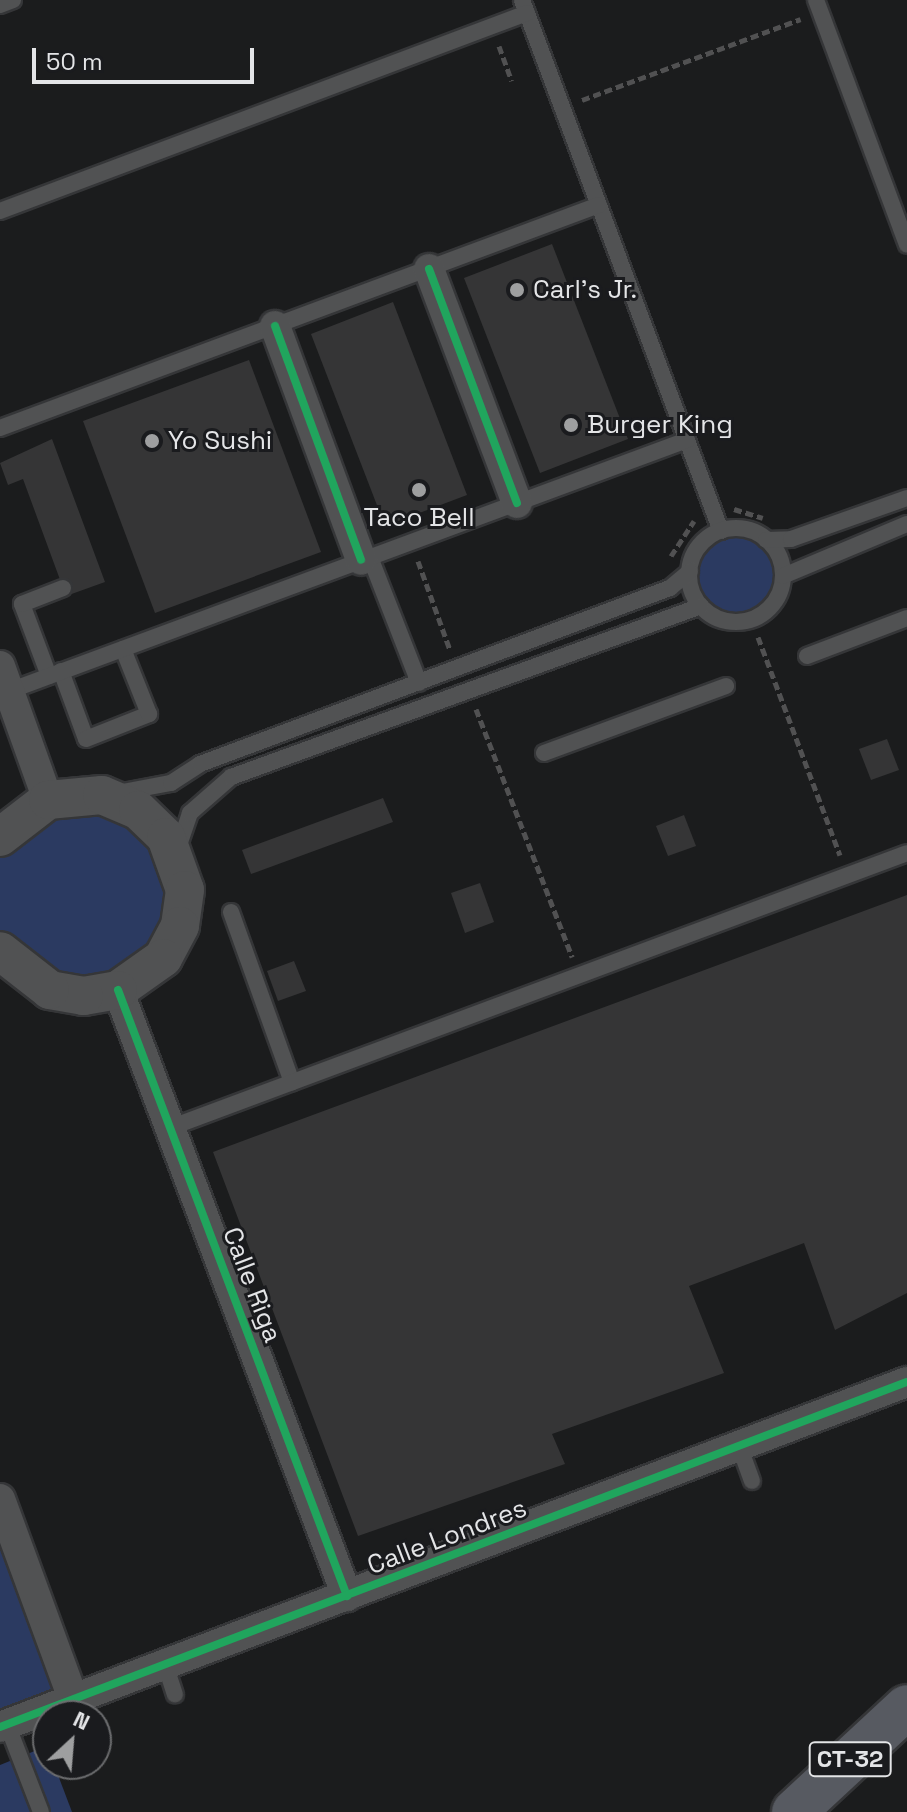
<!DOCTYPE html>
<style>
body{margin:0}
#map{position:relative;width:907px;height:1812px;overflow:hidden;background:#1b1c1d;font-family:"Space Grotesk",sans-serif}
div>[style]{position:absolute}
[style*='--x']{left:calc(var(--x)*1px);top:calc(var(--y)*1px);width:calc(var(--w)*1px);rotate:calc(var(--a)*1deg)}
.green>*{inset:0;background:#2b3a61}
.round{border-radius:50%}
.building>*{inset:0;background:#353536}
.path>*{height:5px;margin-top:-2.5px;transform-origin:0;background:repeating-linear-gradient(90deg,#515152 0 8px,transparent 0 12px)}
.roads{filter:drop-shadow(2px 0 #353638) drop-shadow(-2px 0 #353638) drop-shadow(0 2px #353638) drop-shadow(0 -2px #353638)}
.service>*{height:16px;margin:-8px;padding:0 8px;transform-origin:8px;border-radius:8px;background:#515253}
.service>.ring{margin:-8px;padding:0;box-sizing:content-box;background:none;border:16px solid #515253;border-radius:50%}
.minor>*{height:30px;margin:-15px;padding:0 15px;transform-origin:15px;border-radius:15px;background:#515253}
.tertiary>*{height:38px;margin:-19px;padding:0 19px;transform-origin:19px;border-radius:19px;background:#515253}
.motorway>*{height:44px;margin:-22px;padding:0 22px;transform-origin:22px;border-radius:22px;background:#575a61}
.cycleway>*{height:8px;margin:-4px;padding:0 4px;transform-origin:4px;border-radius:4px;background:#20a55d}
.dots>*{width:22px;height:22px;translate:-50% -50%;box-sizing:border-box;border:4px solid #1a1b1e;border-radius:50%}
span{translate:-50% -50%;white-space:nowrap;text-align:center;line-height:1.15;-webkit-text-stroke:6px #1a1b1e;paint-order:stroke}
.shield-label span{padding:2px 6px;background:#1a1b1e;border:2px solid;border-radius:6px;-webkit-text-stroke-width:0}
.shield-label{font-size:24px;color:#e4e5e7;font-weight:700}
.poi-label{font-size:26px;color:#e4e5e7}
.left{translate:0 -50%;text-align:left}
.street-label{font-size:26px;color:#e4e5e7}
.north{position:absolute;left:32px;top:1700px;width:80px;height:80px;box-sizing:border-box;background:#1a1b1e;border:2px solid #6b6c6e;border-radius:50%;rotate:26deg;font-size:22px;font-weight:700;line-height:32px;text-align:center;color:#e4e5e7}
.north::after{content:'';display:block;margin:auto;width:28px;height:36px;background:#9e9fa0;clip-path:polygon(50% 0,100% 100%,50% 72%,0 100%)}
.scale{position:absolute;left:32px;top:48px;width:222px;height:36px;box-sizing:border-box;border:4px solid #e4e5e7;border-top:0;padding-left:10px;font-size:24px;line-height:28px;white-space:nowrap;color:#e4e5e7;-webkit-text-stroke:6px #1a1b1e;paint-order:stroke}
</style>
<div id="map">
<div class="green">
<i class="round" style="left:689px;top:528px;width:94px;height:94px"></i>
<i style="clip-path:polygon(138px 810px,184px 908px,102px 994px,0 951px,0 837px,19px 817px)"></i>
<i style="clip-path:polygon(0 1499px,73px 1699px,0 1727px)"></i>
<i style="clip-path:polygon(47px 1746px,72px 1812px,0 1812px,0 1765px)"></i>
</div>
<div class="building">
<i style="clip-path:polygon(552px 244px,628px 439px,540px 473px,464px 278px)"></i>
<i style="clip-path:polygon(393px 302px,467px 495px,385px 526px,311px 334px)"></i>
<i style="clip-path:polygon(249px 360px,321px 552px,155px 613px,83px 421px)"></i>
<i style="clip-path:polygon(52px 439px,105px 582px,66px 596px,23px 479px,8px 485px,0 463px)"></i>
<i style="clip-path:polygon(887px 739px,899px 770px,871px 780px,859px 749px)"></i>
<i style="clip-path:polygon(383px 798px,393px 822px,251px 874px,242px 850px)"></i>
<i style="clip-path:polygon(684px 815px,696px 846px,668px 856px,656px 826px)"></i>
<i style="clip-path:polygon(480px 883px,494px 922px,465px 933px,451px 893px)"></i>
<i style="clip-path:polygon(907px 895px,907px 1293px,835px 1330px,804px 1243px,689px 1286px,724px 1373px,552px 1434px,565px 1464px,358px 1536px,213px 1152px)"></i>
<i style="clip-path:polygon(294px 961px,306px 991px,278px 1001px,267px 971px)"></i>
</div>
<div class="path">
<i style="--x:499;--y:46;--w:37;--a:70"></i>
<i style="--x:582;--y:100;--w:233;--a:-20.3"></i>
<i style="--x:734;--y:509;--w:30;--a:17"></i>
<i style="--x:671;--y:556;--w:42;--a:-56.7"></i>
<i style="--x:418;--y:561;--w:95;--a:70.2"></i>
<i style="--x:758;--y:637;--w:233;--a:69.4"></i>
<i style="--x:476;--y:709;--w:266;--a:68.8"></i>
</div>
<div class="roads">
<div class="service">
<i style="--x:522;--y:0;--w:567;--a:69.46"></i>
<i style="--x:816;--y:0;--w:261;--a:69.6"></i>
<i style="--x:0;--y:5;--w:14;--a:-21"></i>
<i style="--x:0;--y:211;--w:563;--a:-20.59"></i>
<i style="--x:0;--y:428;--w:639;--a:-20.42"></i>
<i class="ring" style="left:689px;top:528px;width:78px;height:78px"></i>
<i style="--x:766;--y:540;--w:25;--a:-2"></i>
<i style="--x:791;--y:539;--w:123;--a:-19.5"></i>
<i style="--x:370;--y:557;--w:135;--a:68.7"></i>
<i style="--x:783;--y:576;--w:134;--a:-22.8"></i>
<i style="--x:807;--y:656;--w:107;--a:-20.8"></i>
<i style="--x:61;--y:671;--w:72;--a:69.8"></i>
<i style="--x:86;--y:739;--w:68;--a:-21.6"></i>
<i style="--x:149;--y:714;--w:70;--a:-111.8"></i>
<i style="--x:49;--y:676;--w:77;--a:-110.6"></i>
<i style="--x:22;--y:604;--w:44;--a:-21.3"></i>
<i style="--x:9;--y:691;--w:723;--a:-20.31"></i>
<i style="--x:544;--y:753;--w:194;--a:-20.2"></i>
<i style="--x:117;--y:793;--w:55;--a:-10.5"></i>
<i style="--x:171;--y:783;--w:35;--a:-33"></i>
<i style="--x:200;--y:764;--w:502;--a:-20.53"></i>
<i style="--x:670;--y:588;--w:26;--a:-40"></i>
<i style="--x:178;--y:848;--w:37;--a:-71"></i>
<i style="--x:190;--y:813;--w:55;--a:-41.3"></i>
<i style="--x:231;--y:777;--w:500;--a:-19.99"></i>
<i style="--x:231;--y:912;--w:181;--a:70.3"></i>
<i style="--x:172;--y:1127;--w:784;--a:-20.44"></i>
<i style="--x:740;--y:1448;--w:35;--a:70"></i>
<i style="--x:165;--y:1664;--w:32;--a:72"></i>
<i style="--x:7;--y:1724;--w:94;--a:68.9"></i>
</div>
<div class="minor">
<i style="--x:429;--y:269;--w:250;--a:69.4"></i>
<i style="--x:275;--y:326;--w:249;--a:69.8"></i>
<i style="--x:0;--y:666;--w:142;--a:70.3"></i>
<i style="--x:118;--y:990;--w:648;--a:69.3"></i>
<i style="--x:0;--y:1499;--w:213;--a:69.9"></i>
<i style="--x:0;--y:1727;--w:970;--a:-20.83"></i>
</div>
<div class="tertiary">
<i style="--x:0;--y:837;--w:61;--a:-37.6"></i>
<i style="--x:48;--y:800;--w:54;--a:-5.3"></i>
<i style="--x:102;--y:795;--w:39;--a:23"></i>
<i style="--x:138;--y:810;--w:39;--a:44"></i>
<i style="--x:166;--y:837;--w:56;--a:70.3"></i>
<i style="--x:185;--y:890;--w:36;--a:98"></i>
<i style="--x:180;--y:926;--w:36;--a:118"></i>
<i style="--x:163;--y:958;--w:55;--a:144.6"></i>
<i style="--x:118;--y:990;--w:35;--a:170"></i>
<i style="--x:84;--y:996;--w:35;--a:-170"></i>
<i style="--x:50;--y:990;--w:63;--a:-142"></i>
</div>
<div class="motorway">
<i style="--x:794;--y:1812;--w:154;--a:-42.9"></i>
</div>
</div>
<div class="cycleway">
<i style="--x:429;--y:269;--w:250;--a:69.4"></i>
<i style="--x:275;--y:326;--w:249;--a:69.8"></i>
<i style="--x:118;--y:990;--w:648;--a:69.3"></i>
<i style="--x:0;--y:1727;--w:970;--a:-20.83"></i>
</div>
<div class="dots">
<i style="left:517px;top:290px;background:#9e9fa0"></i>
<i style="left:571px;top:425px;background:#9e9fa0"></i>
<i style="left:152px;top:441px;background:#9e9fa0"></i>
<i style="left:419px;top:490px;background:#9e9fa0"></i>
</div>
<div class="shield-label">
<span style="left:850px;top:1759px">CT-32</span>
</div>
<div class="poi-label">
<span class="left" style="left:533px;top:290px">Carl's Jr.</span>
<span class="left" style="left:587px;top:425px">Burger King</span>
<span class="left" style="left:168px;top:441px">Yo Sushi</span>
<span style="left:419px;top:518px">Taco Bell</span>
</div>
<div class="street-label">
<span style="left:252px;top:1285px;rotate:69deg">Calle Riga</span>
<span style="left:447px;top:1537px;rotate:-21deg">Calle Londres</span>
</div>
<div class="north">N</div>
<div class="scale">50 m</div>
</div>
